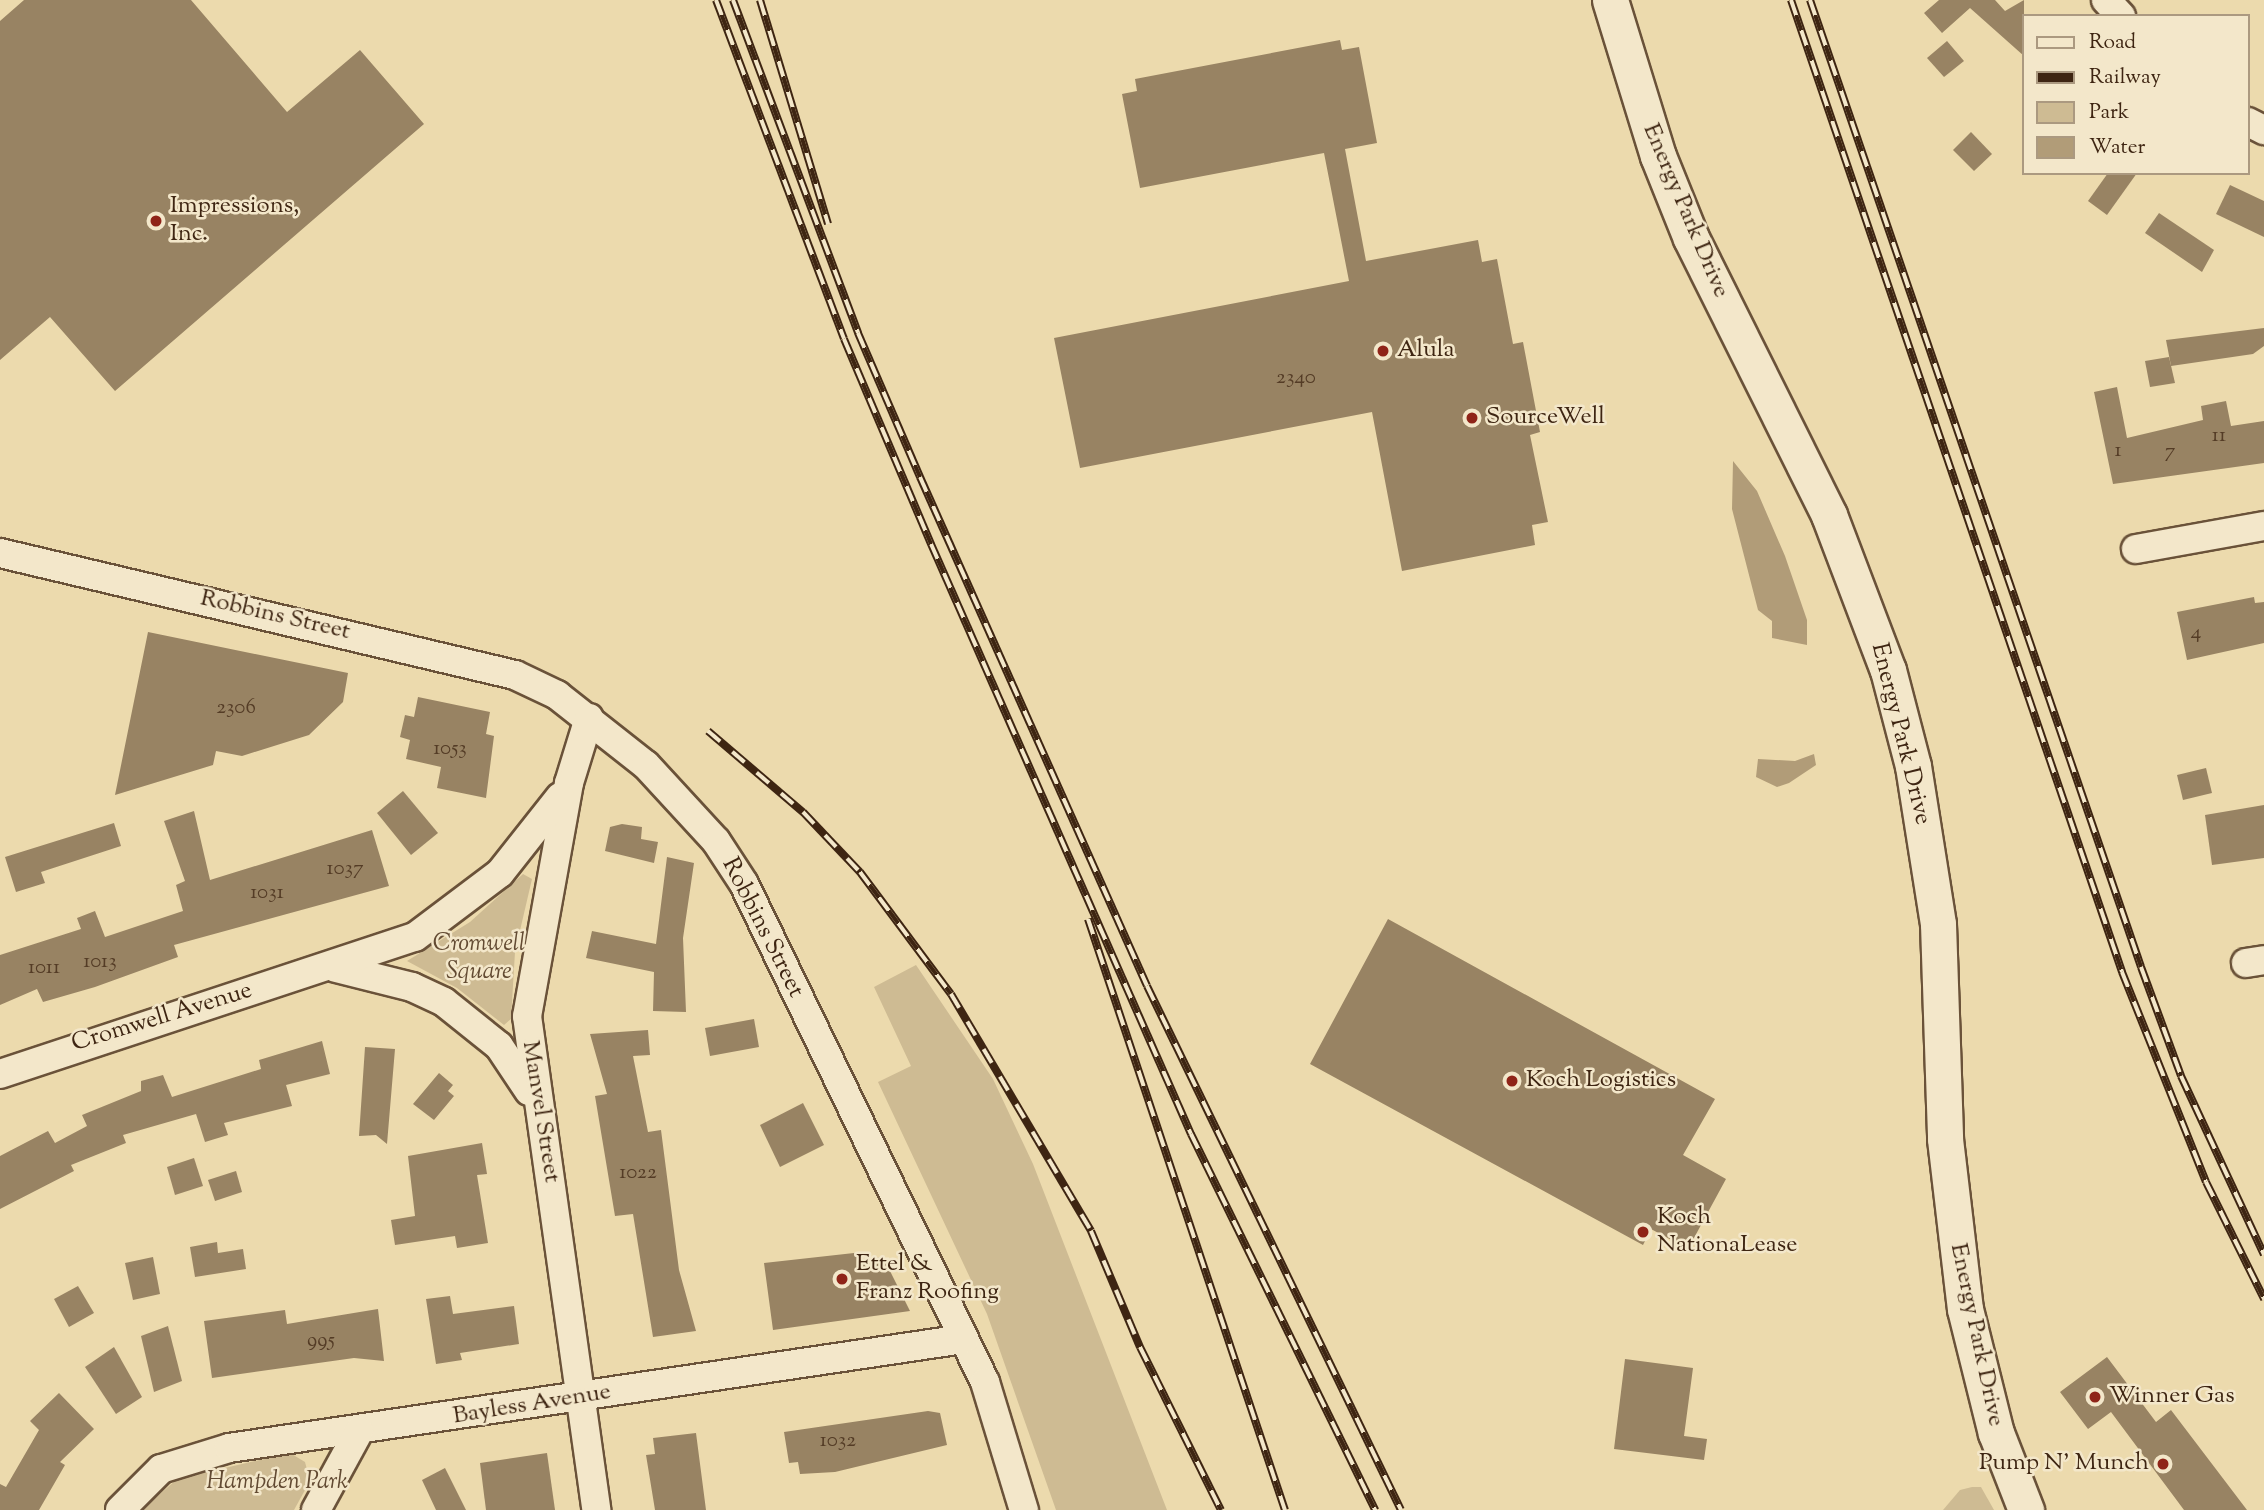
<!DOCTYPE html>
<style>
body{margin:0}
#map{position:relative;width:2264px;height:1510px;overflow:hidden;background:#ecdaad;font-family:"Sorts Mill Goudy",serif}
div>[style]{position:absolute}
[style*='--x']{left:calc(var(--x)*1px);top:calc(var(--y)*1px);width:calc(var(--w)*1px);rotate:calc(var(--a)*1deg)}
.green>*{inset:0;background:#cebb93}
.water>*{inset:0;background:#b19c78}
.building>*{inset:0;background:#988363}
.roads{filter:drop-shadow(2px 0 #6a5239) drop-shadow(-2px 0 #6a5239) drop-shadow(0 2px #6a5239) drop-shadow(0 -2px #6a5239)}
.minor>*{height:28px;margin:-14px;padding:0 14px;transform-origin:14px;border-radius:14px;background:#f3e7ca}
.tertiary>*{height:35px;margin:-17.5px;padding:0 17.5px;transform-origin:17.5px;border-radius:17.5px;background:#f3e7ca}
.rail>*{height:8px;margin-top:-4px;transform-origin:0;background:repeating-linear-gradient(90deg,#f3e7ca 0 16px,#3e2512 0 32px);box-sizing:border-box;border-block:2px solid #3e2512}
.dots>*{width:19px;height:19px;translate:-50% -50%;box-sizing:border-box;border:4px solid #f3e7ca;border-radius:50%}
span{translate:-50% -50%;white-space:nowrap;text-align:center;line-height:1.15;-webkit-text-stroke:5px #f3e7ca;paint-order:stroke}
.number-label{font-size:21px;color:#543c26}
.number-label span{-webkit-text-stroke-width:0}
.poi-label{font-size:24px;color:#3e2512}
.left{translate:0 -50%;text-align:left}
.right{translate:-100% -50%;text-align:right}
.street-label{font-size:24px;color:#3e2512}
.park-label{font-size:24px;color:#624a32;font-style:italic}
.legend{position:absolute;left:2022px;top:14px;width:228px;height:161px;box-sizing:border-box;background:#f3e7ca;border:2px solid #ab9980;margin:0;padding:9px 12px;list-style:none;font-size:21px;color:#3e2512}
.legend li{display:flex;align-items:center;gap:14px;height:35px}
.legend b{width:35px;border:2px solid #ab9980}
</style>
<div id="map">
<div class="green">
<i style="clip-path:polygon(523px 874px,532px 879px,515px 952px,511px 1019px,504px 1025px,457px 988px,407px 961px,470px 922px)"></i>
<i style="clip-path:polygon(916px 965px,993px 1079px,1033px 1164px,1167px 1510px,1056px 1510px,987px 1314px,878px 1082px,911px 1066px,874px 987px)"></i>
<i style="clip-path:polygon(290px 1453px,305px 1462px,310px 1481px,294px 1510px,142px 1510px,177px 1479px)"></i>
<i style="clip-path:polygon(1972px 1487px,1981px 1487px,1994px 1510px,1943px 1510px,1960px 1490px)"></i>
</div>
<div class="water">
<i style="clip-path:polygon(1733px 461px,1757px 491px,1785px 556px,1807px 620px,1807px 645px,1772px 638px,1772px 621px,1758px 610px,1732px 509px)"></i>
<i style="clip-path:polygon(1814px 754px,1816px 765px,1789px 783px,1777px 787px,1756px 777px,1758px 759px,1795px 761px)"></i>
</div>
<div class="building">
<i style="clip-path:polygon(24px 0,191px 0,287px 112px,360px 50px,424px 124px,115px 391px,50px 317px,0 360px,0 21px)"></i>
<i style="clip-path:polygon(1939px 0,1995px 0,2005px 11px,2024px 0,2024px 56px,1970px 8px,1942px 33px,1924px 13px)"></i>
<i style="clip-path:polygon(1340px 40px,1342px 50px,1359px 47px,1377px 143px,1345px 149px,1366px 261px,1478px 240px,1482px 262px,1497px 259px,1513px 344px,1523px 342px,1540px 432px,1530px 435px,1548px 522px,1532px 525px,1535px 545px,1402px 571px,1372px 412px,1080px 468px,1054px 338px,1349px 281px,1324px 153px,1140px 188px,1122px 94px,1137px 91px,1135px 79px)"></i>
<i style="clip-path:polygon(1947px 41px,1964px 61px,1944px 77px,1927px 58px)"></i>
<i style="clip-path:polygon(1971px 132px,1992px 154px,1974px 171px,1953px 150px)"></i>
<i style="clip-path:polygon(2108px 173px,2137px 173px,2107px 215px,2088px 201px)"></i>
<i style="clip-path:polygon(2230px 185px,2264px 201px,2264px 237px,2216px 214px)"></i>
<i style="clip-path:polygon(2159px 213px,2214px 250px,2202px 272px,2145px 233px)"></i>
<i style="clip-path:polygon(2264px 328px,2264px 346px,2253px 354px,2171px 366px,2166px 340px)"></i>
<i style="clip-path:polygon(2169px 357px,2175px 383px,2150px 387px,2145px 361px)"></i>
<i style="clip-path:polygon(2117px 387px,2127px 438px,2203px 420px,2201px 406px,2226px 401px,2231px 426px,2264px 421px,2264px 463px,2113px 484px,2094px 392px)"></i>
<i style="clip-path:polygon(2254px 597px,2255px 603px,2264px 602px,2264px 643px,2187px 660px,2177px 612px)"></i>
<i style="clip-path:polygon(148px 632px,348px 673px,343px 702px,309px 735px,242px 756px,216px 751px,213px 765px,115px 795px)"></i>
<i style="clip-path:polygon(418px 697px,490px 712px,486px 734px,494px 736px,486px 798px,437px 788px,441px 767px,406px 759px,410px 740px,400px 737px,405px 715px,414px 717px)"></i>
<i style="clip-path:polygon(2206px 768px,2212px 793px,2183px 800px,2177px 775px)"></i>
<i style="clip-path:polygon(403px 791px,438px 833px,411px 855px,377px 813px)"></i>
<i style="clip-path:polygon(2264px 805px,2264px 858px,2212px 865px,2205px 815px)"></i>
<i style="clip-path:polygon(194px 811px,210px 880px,372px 830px,389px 886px,174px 945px,178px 957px,95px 987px,43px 1002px,37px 989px,0 1005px,0 955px,81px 929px,77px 918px,95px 911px,105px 937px,183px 911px,176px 885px,185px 881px,164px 821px)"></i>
<i style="clip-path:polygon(114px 823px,121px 846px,41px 872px,45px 883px,16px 892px,5px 857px)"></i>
<i style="clip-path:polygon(622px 824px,642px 827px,641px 839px,658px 842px,654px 863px,605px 851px,610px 827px)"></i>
<i style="clip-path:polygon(667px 857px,694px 863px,683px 938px,686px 1012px,653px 1011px,654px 972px,586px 958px,592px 931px,656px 944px)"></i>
<i style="clip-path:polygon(1388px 919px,1715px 1099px,1683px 1155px,1726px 1179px,1688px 1249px,1651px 1229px,1643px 1245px,1310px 1064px)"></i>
<i style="clip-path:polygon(754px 1019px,759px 1047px,710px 1056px,705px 1028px)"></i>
<i style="clip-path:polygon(648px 1030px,650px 1055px,633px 1056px,648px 1132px,661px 1130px,679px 1270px,696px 1331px,653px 1337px,633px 1214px,615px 1216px,595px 1096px,607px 1094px,590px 1034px)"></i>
<i style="clip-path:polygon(322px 1041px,330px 1074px,286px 1085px,292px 1106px,224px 1123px,228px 1135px,205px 1142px,196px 1114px,123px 1135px,126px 1143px,71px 1165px,74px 1171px,0 1209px,0 1156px,48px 1131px,55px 1143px,87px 1126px,82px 1115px,141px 1091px,141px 1081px,163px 1075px,172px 1097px,261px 1069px,259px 1060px)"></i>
<i style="clip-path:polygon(365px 1047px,395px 1049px,387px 1144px,376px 1135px,359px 1136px)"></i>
<i style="clip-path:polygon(439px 1073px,453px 1085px,448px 1091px,454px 1096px,434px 1120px,413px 1104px)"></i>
<i style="clip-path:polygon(803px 1103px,824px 1145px,780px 1167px,760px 1125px)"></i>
<i style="clip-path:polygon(482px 1143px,487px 1174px,477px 1175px,488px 1243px,457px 1248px,455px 1236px,395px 1245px,391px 1220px,415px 1216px,408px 1156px)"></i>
<i style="clip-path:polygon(194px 1158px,203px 1186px,175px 1195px,167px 1167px)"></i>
<i style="clip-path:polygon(236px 1171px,242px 1192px,215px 1201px,208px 1180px)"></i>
<i style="clip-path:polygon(217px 1242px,218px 1253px,243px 1249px,246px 1269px,195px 1277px,190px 1247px)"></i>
<i style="clip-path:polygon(863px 1252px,863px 1260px,883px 1257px,910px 1311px,773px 1330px,764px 1263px)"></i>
<i style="clip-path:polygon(153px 1257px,160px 1294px,133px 1300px,125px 1263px)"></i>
<i style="clip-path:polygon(78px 1286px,94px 1313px,69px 1327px,54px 1299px)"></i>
<i style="clip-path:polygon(450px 1296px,453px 1314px,514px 1306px,519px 1344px,460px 1353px,462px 1360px,436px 1364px,426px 1299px)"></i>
<i style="clip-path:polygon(378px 1309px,384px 1361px,354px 1358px,212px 1378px,204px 1321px,285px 1310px,287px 1324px)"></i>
<i style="clip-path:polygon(168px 1326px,182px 1381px,154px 1392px,141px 1336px)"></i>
<i style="clip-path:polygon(114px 1347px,142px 1397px,116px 1414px,85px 1367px)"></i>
<i style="clip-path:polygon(2107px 1357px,2156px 1422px,2171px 1410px,2247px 1510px,2184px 1510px,2111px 1412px,2088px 1429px,2060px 1392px)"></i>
<i style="clip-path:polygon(1625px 1359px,1693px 1368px,1684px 1436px,1707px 1439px,1704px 1460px,1614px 1449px)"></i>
<i style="clip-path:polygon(59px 1393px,94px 1429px,60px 1462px,65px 1465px,39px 1510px,0 1510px,0 1484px,6px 1487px,39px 1430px,30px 1421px)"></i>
<i style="clip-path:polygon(928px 1411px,940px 1413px,947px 1445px,835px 1472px,800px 1474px,798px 1462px,789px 1463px,784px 1432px)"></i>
<i style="clip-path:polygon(696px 1433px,706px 1510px,655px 1510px,646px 1455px,655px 1454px,653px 1438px)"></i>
<i style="clip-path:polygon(547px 1453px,555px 1510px,486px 1510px,480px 1463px)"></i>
<i style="clip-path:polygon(445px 1468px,466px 1510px,436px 1510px,422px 1480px)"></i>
</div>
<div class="roads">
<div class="minor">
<i style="--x:2106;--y:0;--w:22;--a:47"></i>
<i style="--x:2248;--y:122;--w:18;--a:27"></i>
<i style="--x:2136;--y:549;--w:130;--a:-10.2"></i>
<i style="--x:0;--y:553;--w:529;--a:13.33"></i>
<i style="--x:515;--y:675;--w:47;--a:25.5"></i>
<i style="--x:557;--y:695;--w:113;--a:38.2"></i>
<i style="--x:646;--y:765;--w:103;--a:47.4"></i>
<i style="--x:716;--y:841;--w:51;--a:56.9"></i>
<i style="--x:744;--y:884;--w:553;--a:64.18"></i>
<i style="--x:985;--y:1382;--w:134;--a:73.1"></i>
<i style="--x:589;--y:718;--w:68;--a:107.1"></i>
<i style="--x:569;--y:783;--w:237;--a:100.2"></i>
<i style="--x:527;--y:1016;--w:499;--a:82"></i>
<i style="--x:2246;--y:963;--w:18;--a:-9"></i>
<i style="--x:336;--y:968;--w:78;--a:14"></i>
<i style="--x:412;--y:987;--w:35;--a:25"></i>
<i style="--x:444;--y:1002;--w:70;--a:38.7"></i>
<i style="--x:499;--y:1046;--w:54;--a:56.3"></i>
<i style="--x:0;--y:1074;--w:437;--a:-18.3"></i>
<i style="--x:415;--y:937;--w:106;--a:-37"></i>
<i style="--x:500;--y:873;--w:97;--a:-51.7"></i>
<i style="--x:120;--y:1510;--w:58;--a:-45"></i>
<i style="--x:161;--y:1469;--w:71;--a:-17.2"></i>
<i style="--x:229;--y:1448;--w:743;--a:-8.44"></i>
<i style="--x:316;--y:1510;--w:90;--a:-61.4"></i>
</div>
<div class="tertiary">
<i style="--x:1610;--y:0;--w:163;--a:72.9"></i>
<i style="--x:1658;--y:156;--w:88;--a:68.1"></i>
<i style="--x:1691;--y:238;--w:309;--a:63.5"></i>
<i style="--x:1829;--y:515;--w:166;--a:69.2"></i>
<i style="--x:1888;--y:670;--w:99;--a:75.4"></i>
<i style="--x:1913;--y:766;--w:160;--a:81"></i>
<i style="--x:1938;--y:924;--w:215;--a:88.1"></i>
<i style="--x:1945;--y:1139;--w:171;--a:83.3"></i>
<i style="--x:1965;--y:1309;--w:128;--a:76"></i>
<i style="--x:1996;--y:1433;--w:83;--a:68.7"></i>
</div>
</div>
<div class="rail">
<i style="--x:716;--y:0;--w:362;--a:69.3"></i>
<i style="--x:844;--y:339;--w:223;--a:67"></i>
<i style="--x:931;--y:544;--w:645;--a:66.22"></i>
<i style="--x:1191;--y:1134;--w:419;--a:63.9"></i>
<i style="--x:733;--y:0;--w:356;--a:69.4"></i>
<i style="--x:858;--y:333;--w:157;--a:66.7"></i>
<i style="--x:920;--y:477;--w:557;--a:65.96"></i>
<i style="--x:1147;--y:986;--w:582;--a:64.14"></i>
<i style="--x:760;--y:0;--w:234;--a:73.1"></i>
<i style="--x:1791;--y:0;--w:1027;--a:71.19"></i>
<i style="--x:2122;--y:972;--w:226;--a:68.2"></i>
<i style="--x:2206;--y:1182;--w:131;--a:63.6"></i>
<i style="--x:1810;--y:0;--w:1022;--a:71.1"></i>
<i style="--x:2141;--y:967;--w:116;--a:69.8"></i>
<i style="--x:2181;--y:1076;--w:197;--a:65.1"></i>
<i style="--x:708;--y:731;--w:125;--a:40.5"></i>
<i style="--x:803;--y:812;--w:83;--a:46.5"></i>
<i style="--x:860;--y:872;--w:152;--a:53.3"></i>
<i style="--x:951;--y:994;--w:275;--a:59.4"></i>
<i style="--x:1091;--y:1231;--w:126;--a:67.1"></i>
<i style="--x:1140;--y:1347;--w:182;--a:63.6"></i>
<i style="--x:1088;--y:919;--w:623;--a:71.57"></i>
</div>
<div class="dots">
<i style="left:156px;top:221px;background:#8f2418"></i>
<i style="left:1383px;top:351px;background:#8f2418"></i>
<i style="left:1472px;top:418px;background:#8f2418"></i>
<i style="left:1512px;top:1081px;background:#8f2418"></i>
<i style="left:1643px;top:1232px;background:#8f2418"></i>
<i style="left:842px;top:1279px;background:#8f2418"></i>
<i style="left:2095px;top:1397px;background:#8f2418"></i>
<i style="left:2163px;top:1464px;background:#8f2418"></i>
</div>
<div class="number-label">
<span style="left:1296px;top:378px">2340</span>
<span style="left:2219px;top:436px">11</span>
<span style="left:2118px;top:451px">1</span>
<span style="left:2170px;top:452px">7</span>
<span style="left:2196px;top:633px">4</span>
<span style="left:236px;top:708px">2306</span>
<span style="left:450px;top:749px">1053</span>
<span style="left:345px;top:869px">1037</span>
<span style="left:267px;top:893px">1031</span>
<span style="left:100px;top:962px">1013</span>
<span style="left:44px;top:968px">1011</span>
<span style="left:638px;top:1173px">1022</span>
<span style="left:321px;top:1341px">995</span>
<span style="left:838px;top:1441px">1032</span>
</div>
<div class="poi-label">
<span class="left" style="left:170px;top:221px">Impressions,<br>Inc.</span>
<span class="left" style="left:1397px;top:351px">Alula</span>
<span class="left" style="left:1486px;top:418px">SourceWell</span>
<span class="left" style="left:1526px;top:1081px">Koch Logistics</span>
<span class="left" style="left:1657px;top:1232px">Koch<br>NationaLease</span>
<span class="left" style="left:856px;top:1279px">Ettel &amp;<br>Franz Roofing</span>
<span class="left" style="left:2109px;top:1397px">Winner Gas</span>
<span class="right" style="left:2149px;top:1464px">Pump N' Munch</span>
</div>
<div class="street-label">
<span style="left:1685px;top:211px;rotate:67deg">Energy Park Drive</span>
<span style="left:275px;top:616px;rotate:13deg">Robbins Street</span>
<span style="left:1900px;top:734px;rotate:76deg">Energy Park Drive</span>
<span style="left:762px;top:928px;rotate:63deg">Robbins Street</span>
<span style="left:162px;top:1018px;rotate:-17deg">Cromwell Avenue</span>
<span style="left:540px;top:1112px;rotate:81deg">Manvel Street</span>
<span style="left:1976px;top:1335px;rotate:78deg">Energy Park Drive</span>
<span style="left:532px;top:1405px;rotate:-9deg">Bayless Avenue</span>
</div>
<div class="park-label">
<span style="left:479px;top:959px">Cromwell<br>Square</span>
<span style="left:277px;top:1483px">Hampden Park</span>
</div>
<ul class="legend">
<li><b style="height:9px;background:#f3e7ca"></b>Road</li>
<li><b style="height:9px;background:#3e2512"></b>Railway</li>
<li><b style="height:19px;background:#cebb93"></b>Park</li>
<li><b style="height:19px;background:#b19c78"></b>Water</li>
</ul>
</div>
